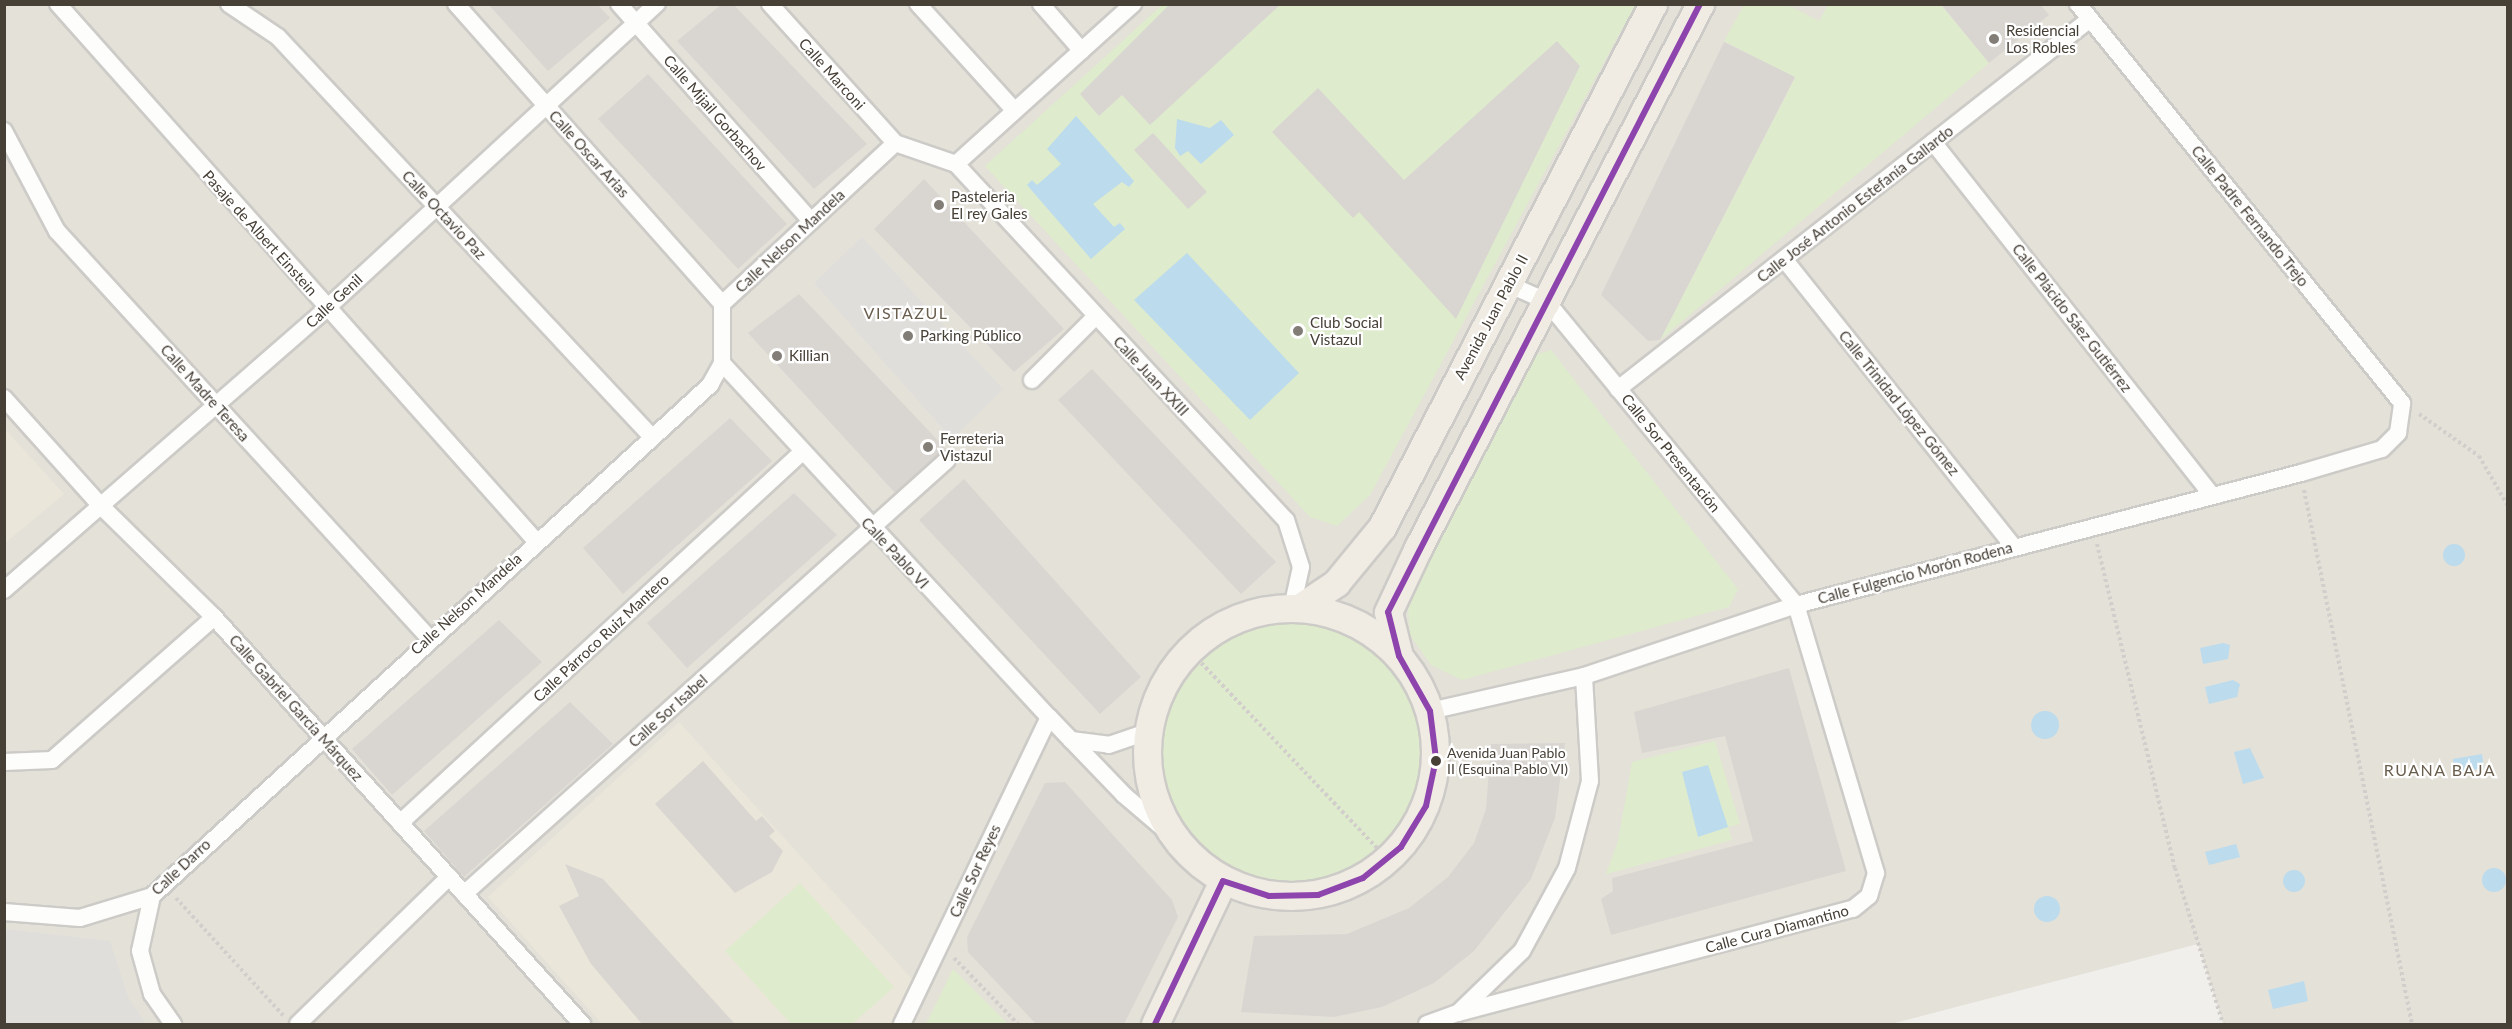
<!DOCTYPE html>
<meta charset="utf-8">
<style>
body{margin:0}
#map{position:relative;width:2512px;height:1029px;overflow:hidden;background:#f0efeb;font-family:Lato,sans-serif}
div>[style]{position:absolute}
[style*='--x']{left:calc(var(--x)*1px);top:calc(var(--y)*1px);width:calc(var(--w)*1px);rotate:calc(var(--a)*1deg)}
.residential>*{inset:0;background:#e4e1d8}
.education>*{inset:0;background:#ebe6da}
.green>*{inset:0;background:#deebcc}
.round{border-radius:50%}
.parking>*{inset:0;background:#e0dedb}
.water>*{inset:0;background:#bcdbed}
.building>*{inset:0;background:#d9d6d2}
.path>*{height:4px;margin-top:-2px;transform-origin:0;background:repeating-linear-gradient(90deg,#d1cecb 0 3px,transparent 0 6px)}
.roads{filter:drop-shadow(2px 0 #cdcbc7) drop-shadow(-2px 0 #cdcbc7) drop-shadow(0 2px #cdcbc7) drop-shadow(0 -2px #cdcbc7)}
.street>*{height:16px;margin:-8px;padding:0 8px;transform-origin:8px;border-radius:8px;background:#fdfdfc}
.primary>*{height:27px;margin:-13.5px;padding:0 13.5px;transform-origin:13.5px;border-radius:13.5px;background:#f0ece4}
.primary>.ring{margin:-13.5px;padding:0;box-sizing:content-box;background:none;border:27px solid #f0ece4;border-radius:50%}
.bus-1>*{height:6px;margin:-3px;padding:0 3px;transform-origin:3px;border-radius:3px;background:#8e44ad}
.dots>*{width:16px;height:16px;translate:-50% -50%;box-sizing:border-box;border:3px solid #fff;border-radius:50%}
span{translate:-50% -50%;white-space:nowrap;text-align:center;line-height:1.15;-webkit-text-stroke:4.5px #fff;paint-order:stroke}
.bus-label{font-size:14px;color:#474037}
.left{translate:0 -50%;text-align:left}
.poi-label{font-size:15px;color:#474037}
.street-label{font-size:15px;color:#474037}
.neighbourhood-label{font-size:16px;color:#695e4e;letter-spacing:1.5px}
.frame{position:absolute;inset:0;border:6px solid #474037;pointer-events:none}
</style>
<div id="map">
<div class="residential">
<i style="clip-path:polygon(5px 5px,2507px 5px,2507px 1024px,2223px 1024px,2198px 944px,1891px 1024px,5px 1024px)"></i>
</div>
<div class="education">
<i style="clip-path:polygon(4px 428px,64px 494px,5px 543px,4px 543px)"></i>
<i style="clip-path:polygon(679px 722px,912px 979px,890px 1024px,602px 1024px,488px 897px)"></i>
</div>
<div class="green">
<i style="clip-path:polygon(1162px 5px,1635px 5px,1370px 495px,1337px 526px,1310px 517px,985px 166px)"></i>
<i style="clip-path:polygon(1744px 5px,1788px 5px,1819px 21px,1828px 5px,1941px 5px,1989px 63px,1660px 340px,1795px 78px,1724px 41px)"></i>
<i style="clip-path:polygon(1551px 350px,1738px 589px,1729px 607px,1462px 680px,1431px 665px,1410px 635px,1408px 609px,1414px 586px,1532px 356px)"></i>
<i class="round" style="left:1149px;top:609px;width:286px;height:286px"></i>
<i style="clip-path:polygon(1715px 741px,1740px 824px,1728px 827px,1732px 840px,1606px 874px,1618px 841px,1632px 762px)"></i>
<i style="clip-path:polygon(800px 883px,894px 987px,852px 1024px,791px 1024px,725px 951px)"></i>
<i style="clip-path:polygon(953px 969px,1008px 1024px,926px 1024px)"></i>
</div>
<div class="parking">
<i style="clip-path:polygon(862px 237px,1003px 389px,952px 439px,814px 283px)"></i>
<i style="clip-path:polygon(5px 929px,110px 941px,128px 997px,146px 1024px,5px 1024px)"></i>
</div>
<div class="water">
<i style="clip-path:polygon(1076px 116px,1134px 181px,1129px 187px,1122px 182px,1093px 204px,1114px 227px,1120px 223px,1125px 229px,1091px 259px,1027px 185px,1032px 180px,1037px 185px,1061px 164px,1047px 149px)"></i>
<i style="clip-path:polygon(1177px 119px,1210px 128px,1221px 120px,1234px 135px,1201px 164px,1188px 151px,1180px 156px,1175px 148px)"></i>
<i style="clip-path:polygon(1187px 253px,1299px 373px,1250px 420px,1134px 300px)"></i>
<i class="round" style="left:2443px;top:544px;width:22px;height:22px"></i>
<i style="clip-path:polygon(2223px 643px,2230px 645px,2228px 659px,2203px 664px,2200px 648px)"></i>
<i style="clip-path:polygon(2233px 680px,2240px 684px,2237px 697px,2209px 704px,2205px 687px)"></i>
<i class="round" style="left:2031px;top:711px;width:28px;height:28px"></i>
<i style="clip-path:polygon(2250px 748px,2264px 778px,2243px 784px,2234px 752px)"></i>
<i style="clip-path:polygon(2482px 754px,2484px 768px,2455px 773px,2453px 759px)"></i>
<i style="clip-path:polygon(1708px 765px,1728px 827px,1698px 837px,1682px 772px)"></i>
<i style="clip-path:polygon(2236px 844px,2240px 857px,2209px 865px,2205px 852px)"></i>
<i class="round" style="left:2482px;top:868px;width:24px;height:24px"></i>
<i class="round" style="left:2283px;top:870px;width:22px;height:22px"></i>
<i class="round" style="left:2034px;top:896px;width:26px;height:26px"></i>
<i style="clip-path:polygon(2304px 981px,2308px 1001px,2273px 1009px,2268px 990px)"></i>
</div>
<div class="building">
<i style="clip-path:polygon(488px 4px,597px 4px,610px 18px,548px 71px)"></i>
<i style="clip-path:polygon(722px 4px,733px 4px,867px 144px,814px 189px,677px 41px)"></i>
<i style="clip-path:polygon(1170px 4px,1281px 4px,1150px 125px,1122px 95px,1099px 116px,1080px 94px)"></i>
<i style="clip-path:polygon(1941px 4px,2040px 4px,2049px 15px,1989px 63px)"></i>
<i style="clip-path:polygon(1557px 41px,1580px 66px,1456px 319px,1359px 212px,1353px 218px,1272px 132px,1318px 88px,1404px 180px)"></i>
<i style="clip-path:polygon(1724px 42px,1795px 77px,1660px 340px,1648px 341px,1601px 295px)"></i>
<i style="clip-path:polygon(648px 74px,787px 224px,738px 269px,598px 119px)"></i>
<i style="clip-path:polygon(1153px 133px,1207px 192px,1188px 209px,1134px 150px)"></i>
<i style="clip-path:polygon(924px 179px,1064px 329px,1014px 372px,874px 229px)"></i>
<i style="clip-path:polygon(799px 294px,947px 450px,895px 493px,748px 333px)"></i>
<i style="clip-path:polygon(1092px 369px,1276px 562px,1241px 594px,1058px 400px)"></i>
<i style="clip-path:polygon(730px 418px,772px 461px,623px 594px,583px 548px)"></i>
<i style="clip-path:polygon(964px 479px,1141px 677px,1100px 714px,919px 520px)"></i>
<i style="clip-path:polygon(794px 493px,837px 535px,687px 668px,647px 623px)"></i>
<i style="clip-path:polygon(499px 620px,542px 662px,392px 795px,352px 749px)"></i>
<i style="clip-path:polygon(1789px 668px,1846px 871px,1611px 935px,1601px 899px,1613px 891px,1612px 878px,1753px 841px,1725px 736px,1642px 753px,1634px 712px)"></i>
<i style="clip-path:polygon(570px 702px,613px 744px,464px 877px,424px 831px)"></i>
<i style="clip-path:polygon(1565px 743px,1555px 818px,1531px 879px,1474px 951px,1434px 983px,1382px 1007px,1334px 1017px,1241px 1012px,1254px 936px,1347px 934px,1409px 908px,1448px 877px,1474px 843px,1486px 809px,1491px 744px)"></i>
<i style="clip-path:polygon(703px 761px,756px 821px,762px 816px,775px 831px,769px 836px,783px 851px,772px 872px,735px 893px,655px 804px)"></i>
<i style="clip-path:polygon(1065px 782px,1172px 900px,1178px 917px,1124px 1024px,1036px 1024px,968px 952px,967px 937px,1045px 783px)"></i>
<i style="clip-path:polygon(565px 864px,603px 879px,735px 1024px,642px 1024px,591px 964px,559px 906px,579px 896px)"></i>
</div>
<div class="path">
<i style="--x:2419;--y:414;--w:73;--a:35"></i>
<i style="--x:2479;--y:456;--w:58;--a:59.9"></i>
<i style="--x:2304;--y:490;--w:545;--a:78.57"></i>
<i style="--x:2097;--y:544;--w:333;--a:76.5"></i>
<i style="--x:2175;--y:868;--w:163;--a:72.9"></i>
<i style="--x:1189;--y:650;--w:288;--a:46.5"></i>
<i style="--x:176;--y:898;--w:159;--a:47.6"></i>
<i style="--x:954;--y:958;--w:92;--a:45.9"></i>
</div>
<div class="roads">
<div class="street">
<i style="--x:58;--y:4;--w:719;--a:48.33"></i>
<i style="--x:229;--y:4;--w:59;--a:34"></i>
<i style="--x:278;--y:37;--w:546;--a:46.93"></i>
<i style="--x:456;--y:4;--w:401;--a:48.4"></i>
<i style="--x:619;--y:4;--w:290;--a:48.5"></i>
<i style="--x:770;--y:4;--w:187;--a:48"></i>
<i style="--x:918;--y:4;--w:144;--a:47.8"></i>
<i style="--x:1041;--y:4;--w:62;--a:48.9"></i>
<i style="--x:4;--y:131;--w:113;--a:62.1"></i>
<i style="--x:57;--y:231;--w:551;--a:47.57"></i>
<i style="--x:1933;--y:142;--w:449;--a:51.7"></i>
<i style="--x:956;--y:164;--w:239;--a:-42.1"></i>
<i style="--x:1784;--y:259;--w:369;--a:51.4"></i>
<i style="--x:722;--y:363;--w:482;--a:47.3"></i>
<i style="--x:1049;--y:717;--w:108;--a:46.1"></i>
<i style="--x:1124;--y:795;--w:60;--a:40.3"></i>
<i style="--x:1032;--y:380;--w:89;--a:-45"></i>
<i style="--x:1618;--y:389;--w:600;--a:-38.09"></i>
<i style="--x:4;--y:398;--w:145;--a:48.1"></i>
<i style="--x:101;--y:506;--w:158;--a:44.5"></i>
<i style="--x:214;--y:617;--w:549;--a:47.88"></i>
<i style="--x:4;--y:590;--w:429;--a:-41.1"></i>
<i style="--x:327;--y:308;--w:449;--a:-42.7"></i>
<i style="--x:1430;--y:711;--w:158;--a:-12.8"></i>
<i style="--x:1584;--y:676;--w:224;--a:-18.5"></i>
<i style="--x:1796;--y:605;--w:522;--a:-14.65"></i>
<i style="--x:2301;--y:473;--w:84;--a:-16.5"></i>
<i style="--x:2382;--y:449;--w:23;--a:-45"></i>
<i style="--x:2398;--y:433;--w:30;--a:-82"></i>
<i style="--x:2402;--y:403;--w:514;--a:-129.08"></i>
<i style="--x:1071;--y:740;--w:38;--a:7"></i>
<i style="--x:1109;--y:745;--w:40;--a:-18.9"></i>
<i style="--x:4;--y:762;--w:48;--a:-2.4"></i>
<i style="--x:52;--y:760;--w:216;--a:-41.4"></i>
<i style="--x:400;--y:823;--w:547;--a:-42.7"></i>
<i style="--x:464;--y:894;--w:649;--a:-41.94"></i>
<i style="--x:152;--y:896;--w:56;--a:102.3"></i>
<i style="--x:140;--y:951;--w:45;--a:74.4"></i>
<i style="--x:152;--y:994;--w:37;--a:55"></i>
<i style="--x:4;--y:912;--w:76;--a:4.5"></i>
<i style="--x:80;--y:918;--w:75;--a:-17"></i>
<i style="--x:152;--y:896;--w:757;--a:-42.48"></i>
<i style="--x:710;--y:385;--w:25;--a:-61"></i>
<i style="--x:722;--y:363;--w:59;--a:-90"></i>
<i style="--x:722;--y:304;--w:236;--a:-42.9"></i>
<i style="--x:895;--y:143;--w:65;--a:19"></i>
<i style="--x:956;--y:164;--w:485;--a:47.2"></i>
<i style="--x:1286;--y:520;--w:49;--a:72.3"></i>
<i style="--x:1301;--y:567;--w:42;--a:102.4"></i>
<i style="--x:1458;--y:1013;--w:408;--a:-14.8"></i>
<i style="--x:1853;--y:909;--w:21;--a:-39"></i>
<i style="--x:1869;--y:896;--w:24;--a:-73"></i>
<i style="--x:1876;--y:873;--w:280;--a:-106.6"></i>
<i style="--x:1796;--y:605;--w:394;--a:-129.4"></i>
<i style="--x:1546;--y:301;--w:42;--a:-155.9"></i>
<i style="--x:298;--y:1024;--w:211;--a:-44.2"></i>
<i style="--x:902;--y:1024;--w:340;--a:-64.4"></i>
<i style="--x:1427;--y:1024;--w:33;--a:-20"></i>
<i style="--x:1458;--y:1013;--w:89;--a:-44.1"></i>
<i style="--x:1522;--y:951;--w:94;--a:-61.5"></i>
<i style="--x:1567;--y:868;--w:90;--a:-75.2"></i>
<i style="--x:1590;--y:781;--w:105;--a:-93.3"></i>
</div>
<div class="primary">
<i class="ring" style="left:1147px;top:608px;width:261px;height:261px"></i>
<i style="--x:1299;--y:608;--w:45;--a:-34"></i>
<i style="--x:1336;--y:583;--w:72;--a:-50.6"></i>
<i style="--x:1382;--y:527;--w:589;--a:-62.61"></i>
<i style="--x:1399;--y:656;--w:45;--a:-104"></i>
<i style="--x:1388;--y:612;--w:71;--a:-64.9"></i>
<i style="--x:1418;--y:548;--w:613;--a:-62.6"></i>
<i style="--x:1155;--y:1024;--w:158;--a:-64.6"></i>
</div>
</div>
<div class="bus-1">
<i style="--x:1155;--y:1024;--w:158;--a:-64.6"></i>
<i style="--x:1223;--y:881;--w:48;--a:18.1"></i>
<i style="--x:1269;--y:896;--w:49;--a:-1.2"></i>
<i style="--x:1318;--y:895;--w:48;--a:-20.7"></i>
<i style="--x:1363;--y:878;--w:49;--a:-39.2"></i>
<i style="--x:1401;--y:847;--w:48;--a:-58.6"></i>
<i style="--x:1426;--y:806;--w:48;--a:-78"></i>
<i style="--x:1436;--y:759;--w:48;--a:-97.1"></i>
<i style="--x:1430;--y:711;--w:63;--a:-119.4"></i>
<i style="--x:1399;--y:656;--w:45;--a:-104"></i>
<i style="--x:1388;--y:612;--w:683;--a:-62.84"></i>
</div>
<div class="dots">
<i style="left:1994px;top:39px;background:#827d76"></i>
<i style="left:939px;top:205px;background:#827d76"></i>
<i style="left:1298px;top:331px;background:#827d76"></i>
<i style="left:908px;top:336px;background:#827d76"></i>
<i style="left:777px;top:356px;background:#827d76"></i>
<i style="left:928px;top:447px;background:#827d76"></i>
<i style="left:1436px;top:761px;background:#474037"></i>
</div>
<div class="bus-label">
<span class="left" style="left:1447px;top:761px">Avenida Juan Pablo<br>II (Esquina Pablo VI)</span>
</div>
<div class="poi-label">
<span class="left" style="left:2006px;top:39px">Residencial<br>Los Robles</span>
<span class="left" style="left:951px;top:205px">Pasteleria<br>El rey Gales</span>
<span class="left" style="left:1310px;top:331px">Club Social<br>Vistazul</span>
<span class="left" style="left:920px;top:336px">Parking Público</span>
<span class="left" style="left:789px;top:356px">Killian</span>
<span class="left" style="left:940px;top:447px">Ferreteria<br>Vistazul</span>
</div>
<div class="street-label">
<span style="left:832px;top:74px;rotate:48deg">Calle Marconi</span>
<span style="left:715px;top:113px;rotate:49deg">Calle Mijail Gorbachov</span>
<span style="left:589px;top:154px;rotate:48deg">Calle Oscar Arias</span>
<span style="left:1855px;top:204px;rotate:-38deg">Calle José Antonio Estefanía Gallardo</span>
<span style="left:444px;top:215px;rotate:47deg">Calle Octavio Paz</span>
<span style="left:2250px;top:216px;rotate:51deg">Calle Padre Fernando Trejo</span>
<span style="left:260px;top:233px;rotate:48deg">Pasaje de Albert Einstein</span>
<span style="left:790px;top:241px;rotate:-43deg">Calle Nelson Mandela</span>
<span style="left:334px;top:301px;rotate:-43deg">Calle Genil</span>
<span style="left:1491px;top:317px;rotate:-62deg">Avenida Juan Pablo II</span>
<span style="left:2072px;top:318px;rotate:52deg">Calle Plácido Sáez Gutiérrez</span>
<span style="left:1151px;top:376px;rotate:47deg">Calle Juan XXIII</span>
<span style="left:205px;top:393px;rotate:48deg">Calle Madre Teresa</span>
<span style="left:1899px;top:403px;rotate:51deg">Calle Trinidad López Gómez</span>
<span style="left:1671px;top:453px;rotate:51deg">Calle Sor Presentación</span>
<span style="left:895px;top:553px;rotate:47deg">Calle Pablo VI</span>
<span style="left:1915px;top:573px;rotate:-15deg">Calle Fulgencio Morón Rodena</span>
<span style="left:466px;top:604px;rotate:-42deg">Calle Nelson Mandela</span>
<span style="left:601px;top:638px;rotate:-43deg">Calle Párroco Ruiz Mantero</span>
<span style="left:296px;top:708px;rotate:48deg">Calle Gabriel García Márquez</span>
<span style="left:668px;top:711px;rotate:-42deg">Calle Sor Isabel</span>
<span style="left:181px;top:867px;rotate:-43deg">Calle Darro</span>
<span style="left:975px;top:871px;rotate:-65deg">Calle Sor Reyes</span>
<span style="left:1777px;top:929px;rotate:-15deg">Calle Cura Diamantino</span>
</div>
<div class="neighbourhood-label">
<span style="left:906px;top:313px">VISTAZUL</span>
<span style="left:2440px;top:770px">RUANA BAJA</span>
</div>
<div class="frame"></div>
</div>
